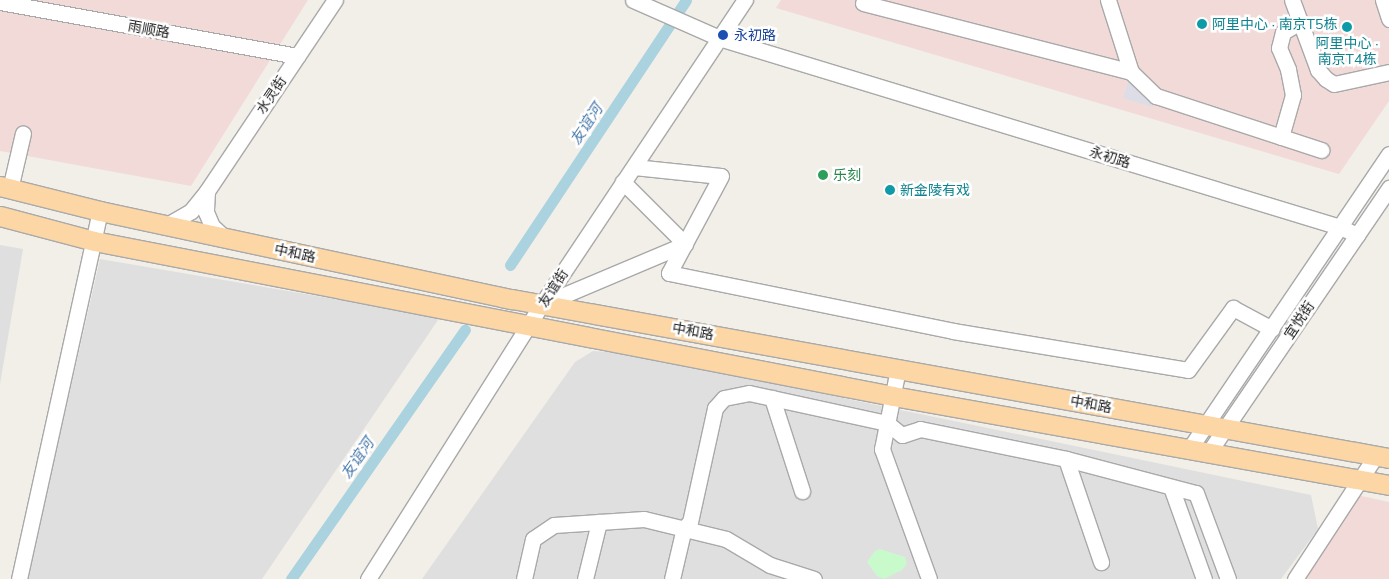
<!DOCTYPE html>
<meta charset="utf-8">
<style>
body{margin:0}
#map{position:relative;width:1389px;height:579px;overflow:hidden;background:#f2efe9;font-family:Mulish,"Noto Sans SC",sans-serif}
div>[style]{position:absolute}
[style*='--x']{left:calc(var(--x)*1px);top:calc(var(--y)*1px);width:calc(var(--w)*1px);rotate:calc(var(--a)*1deg)}
.residential>*{inset:0;background:#e0dfdf}
.commercial>*{inset:0;background:#f2dad9}
.park>*{inset:0;background:#c8facc}
.plaza>*{inset:0;background:#dddde8}
.canal>*{height:11px;margin:-5.5px;padding:0 5.5px;transform-origin:5.5px;border-radius:5.5px;background:#aad3df}
.roads{filter:drop-shadow(1px 0 #a9a9a9) drop-shadow(-1px 0 #a9a9a9) drop-shadow(0 1px #a9a9a9) drop-shadow(0 -1px #a9a9a9)}
.minor>*{height:15px;margin:-7.5px;padding:0 7.5px;transform-origin:7.5px;border-radius:7.5px;background:#fff}
.major>*{height:19px;margin:-9.5px;padding:0 9.5px;transform-origin:9.5px;border-radius:9.5px;background:#fcd6a4}
.dots>*{width:14px;height:14px;translate:-50% -50%;box-sizing:border-box;border:2px solid #fff;border-radius:50%}
span{translate:-50% -50%;white-space:nowrap;text-align:center;line-height:1.15;-webkit-text-stroke:5px #fff;paint-order:stroke}
.culture-label{font-size:14px;color:#0d838f}
.left{translate:0 -50%;text-align:left}
.street-label{font-size:14px;color:#222}
.transit-label{font-size:14px;color:#164399}
.leisure-label{font-size:14px;color:#27864d}
.water-label{font-size:15px;color:#4a7aab;font-style:italic}
</style>
<div id="map">
<div class="residential">
<i style="clip-path:polygon(0 245px,23px 249px,0 384px)"></i>
<i style="clip-path:polygon(100px 259px,440px 317px,262px 579px,27px 579px)"></i>
<i style="clip-path:polygon(593px 351px,631px 354px,1311px 495px,1318px 529px,1281px 579px,422px 579px,575px 362px)"></i>
</div>
<div class="commercial">
<i style="clip-path:polygon(0 0,308px 0,191px 186px,0 151px)"></i>
<i style="clip-path:polygon(781px 0,1389px 0,1389px 101px,1339px 174px,776px 8px)"></i>
<i style="clip-path:polygon(1357px 495px,1389px 502px,1389px 579px,1302px 579px)"></i>
</div>
<div class="park">
<i style="clip-path:polygon(880px 549px,905px 557px,907px 564px,902px 570px,884px 579px,877px 576px,867px 562px,875px 551px)"></i>
</div>
<div class="plaza">
<i style="clip-path:polygon(1131px 72px,1156px 96px,1153px 107px,1123px 98px)"></i>
</div>
<div class="canal">
<i style="--x:510;--y:265;--w:318;--a:-56.4"></i>
<i style="--x:291;--y:579;--w:304;--a:-55.1"></i>
</div>
<div class="roads">
<div class="minor">
<i style="--x:633;--y:0;--w:94;--a:23.8"></i>
<i style="--x:719;--y:38;--w:649;--a:16.93"></i>
<i style="--x:1340;--y:227;--w:19;--a:25"></i>
<i style="--x:1108;--y:0;--w:76;--a:72.3"></i>
<i style="--x:1131;--y:72;--w:35;--a:44"></i>
<i style="--x:1156;--y:96;--w:174;--a:18.1"></i>
<i style="--x:1292;--y:0;--w:75;--a:69.6"></i>
<i style="--x:1318;--y:70;--w:12;--a:48"></i>
<i style="--x:1326;--y:79;--w:9;--a:32"></i>
<i style="--x:1334;--y:84;--w:56;--a:-12.3"></i>
<i style="--x:1383;--y:0;--w:20;--a:72"></i>
<i style="--x:0;--y:2;--w:302;--a:10.3"></i>
<i style="--x:863;--y:3;--w:277;--a:14.4"></i>
<i style="--x:1281;--y:137;--w:44;--a:-74.1"></i>
<i style="--x:1293;--y:95;--w:26;--a:-101"></i>
<i style="--x:1288;--y:69;--w:23;--a:-113"></i>
<i style="--x:1279;--y:48;--w:16;--a:-76"></i>
<i style="--x:1283;--y:32;--w:20;--a:-30"></i>
<i style="--x:634;--y:167;--w:87;--a:5.9"></i>
<i style="--x:721;--y:176;--w:110;--a:118.2"></i>
<i style="--x:669;--y:273;--w:290;--a:11.5"></i>
<i style="--x:953;--y:331;--w:238;--a:9.4"></i>
<i style="--x:1188;--y:370;--w:77;--a:-54"></i>
<i style="--x:1233;--y:308;--w:44;--a:28.3"></i>
<i style="--x:10;--y:189;--w:57;--a:-76.9"></i>
<i style="--x:207;--y:191;--w:21;--a:93"></i>
<i style="--x:206;--y:212;--w:15;--a:67"></i>
<i style="--x:212;--y:226;--w:18;--a:43"></i>
<i style="--x:167;--y:225;--w:28;--a:-30"></i>
<i style="--x:191;--y:211;--w:26;--a:-51"></i>
<i style="--x:207;--y:191;--w:230;--a:-56.2"></i>
<i style="--x:543;--y:304;--w:154;--a:-22.9"></i>
<i style="--x:685;--y:244;--w:88;--a:-135"></i>
<i style="--x:898;--y:369;--w:82;--a:101.3"></i>
<i style="--x:882;--y:449;--w:138;--a:70.1"></i>
<i style="--x:772;--y:398;--w:98;--a:72.1"></i>
<i style="--x:1190;--y:448;--w:355;--a:-55.9"></i>
<i style="--x:1209;--y:452;--w:320;--a:-55.7"></i>
<i style="--x:1066;--y:459;--w:109;--a:71.2"></i>
<i style="--x:1171;--y:487;--w:98;--a:70.3"></i>
<i style="--x:19;--y:579;--w:377;--a:-77.6"></i>
<i style="--x:368;--y:579;--w:325;--a:-57.7"></i>
<i style="--x:542;--y:304;--w:366;--a:-56.3"></i>
<i style="--x:524;--y:579;--w:41;--a:-77.3"></i>
<i style="--x:533;--y:539;--w:25;--a:-34"></i>
<i style="--x:554;--y:525;--w:90;--a:-3.8"></i>
<i style="--x:644;--y:519;--w:84;--a:13.7"></i>
<i style="--x:726;--y:539;--w:51;--a:30.6"></i>
<i style="--x:770;--y:565;--w:46;--a:17.7"></i>
<i style="--x:585;--y:579;--w:59;--a:-76.2"></i>
<i style="--x:672;--y:579;--w:52;--a:-76.8"></i>
<i style="--x:684;--y:528;--w:8;--a:-45"></i>
<i style="--x:690;--y:522;--w:117;--a:-77.6"></i>
<i style="--x:715;--y:408;--w:13;--a:-48"></i>
<i style="--x:724;--y:398;--w:25;--a:-11"></i>
<i style="--x:749;--y:393;--w:141;--a:12.3"></i>
<i style="--x:887;--y:423;--w:19;--a:39"></i>
<i style="--x:902;--y:435;--w:19;--a:-18"></i>
<i style="--x:920;--y:429;--w:149;--a:11.6"></i>
<i style="--x:1066;--y:459;--w:134;--a:14.7"></i>
<i style="--x:1196;--y:493;--w:92;--a:69.6"></i>
<i style="--x:1295;--y:579;--w:148;--a:-56.8"></i>
</div>
<div class="major">
<i style="--x:0;--y:186;--w:103;--a:14"></i>
<i style="--x:100;--y:211;--w:421;--a:12.1"></i>
<i style="--x:512;--y:299;--w:891;--a:10.28"></i>
<i style="--x:0;--y:216;--w:97;--a:14.9"></i>
<i style="--x:94;--y:241;--w:814;--a:10.98"></i>
<i style="--x:893;--y:396;--w:504;--a:10.17"></i>
</div>
</div>
<div class="dots">
<i style="left:1202px;top:24px;background:#0f9aa8"></i>
<i style="left:1347px;top:27px;background:#0f9aa8"></i>
<i style="left:723px;top:35px;background:#1a4fb4"></i>
<i style="left:823px;top:175px;background:#2e9e5b"></i>
<i style="left:890px;top:190px;background:#0f9aa8"></i>
</div>
<div class="culture-label">
<span class="left" style="left:1212px;top:24px">阿里中心 · 南京T5栋</span>
<span style="left:1347px;top:51px">阿里中心 ·<br>南京T4栋</span>
<span class="left" style="left:900px;top:190px">新金陵有戏</span>
</div>
<div class="street-label">
<span style="left:149px;top:29px;rotate:10deg">雨顺路</span>
<span style="left:271px;top:95px;rotate:-56deg">水灵街</span>
<span style="left:1110px;top:157px;rotate:17deg">永初路</span>
<span style="left:295px;top:253px;rotate:12deg">中和路</span>
<span style="left:553px;top:288px;rotate:-57deg">友谊街</span>
<span style="left:1299px;top:320px;rotate:-56deg">宜悦街</span>
<span style="left:693px;top:331px;rotate:10deg">中和路</span>
<span style="left:1091px;top:404px;rotate:10deg">中和路</span>
</div>
<div class="transit-label">
<span class="left" style="left:734px;top:35px">永初路</span>
</div>
<div class="leisure-label">
<span class="left" style="left:833px;top:175px">乐刻</span>
</div>
<div class="water-label">
<span style="left:586px;top:124px;rotate:-56deg">友谊河</span>
<span style="left:357px;top:458px;rotate:-55deg">友谊河</span>
</div>
</div>
